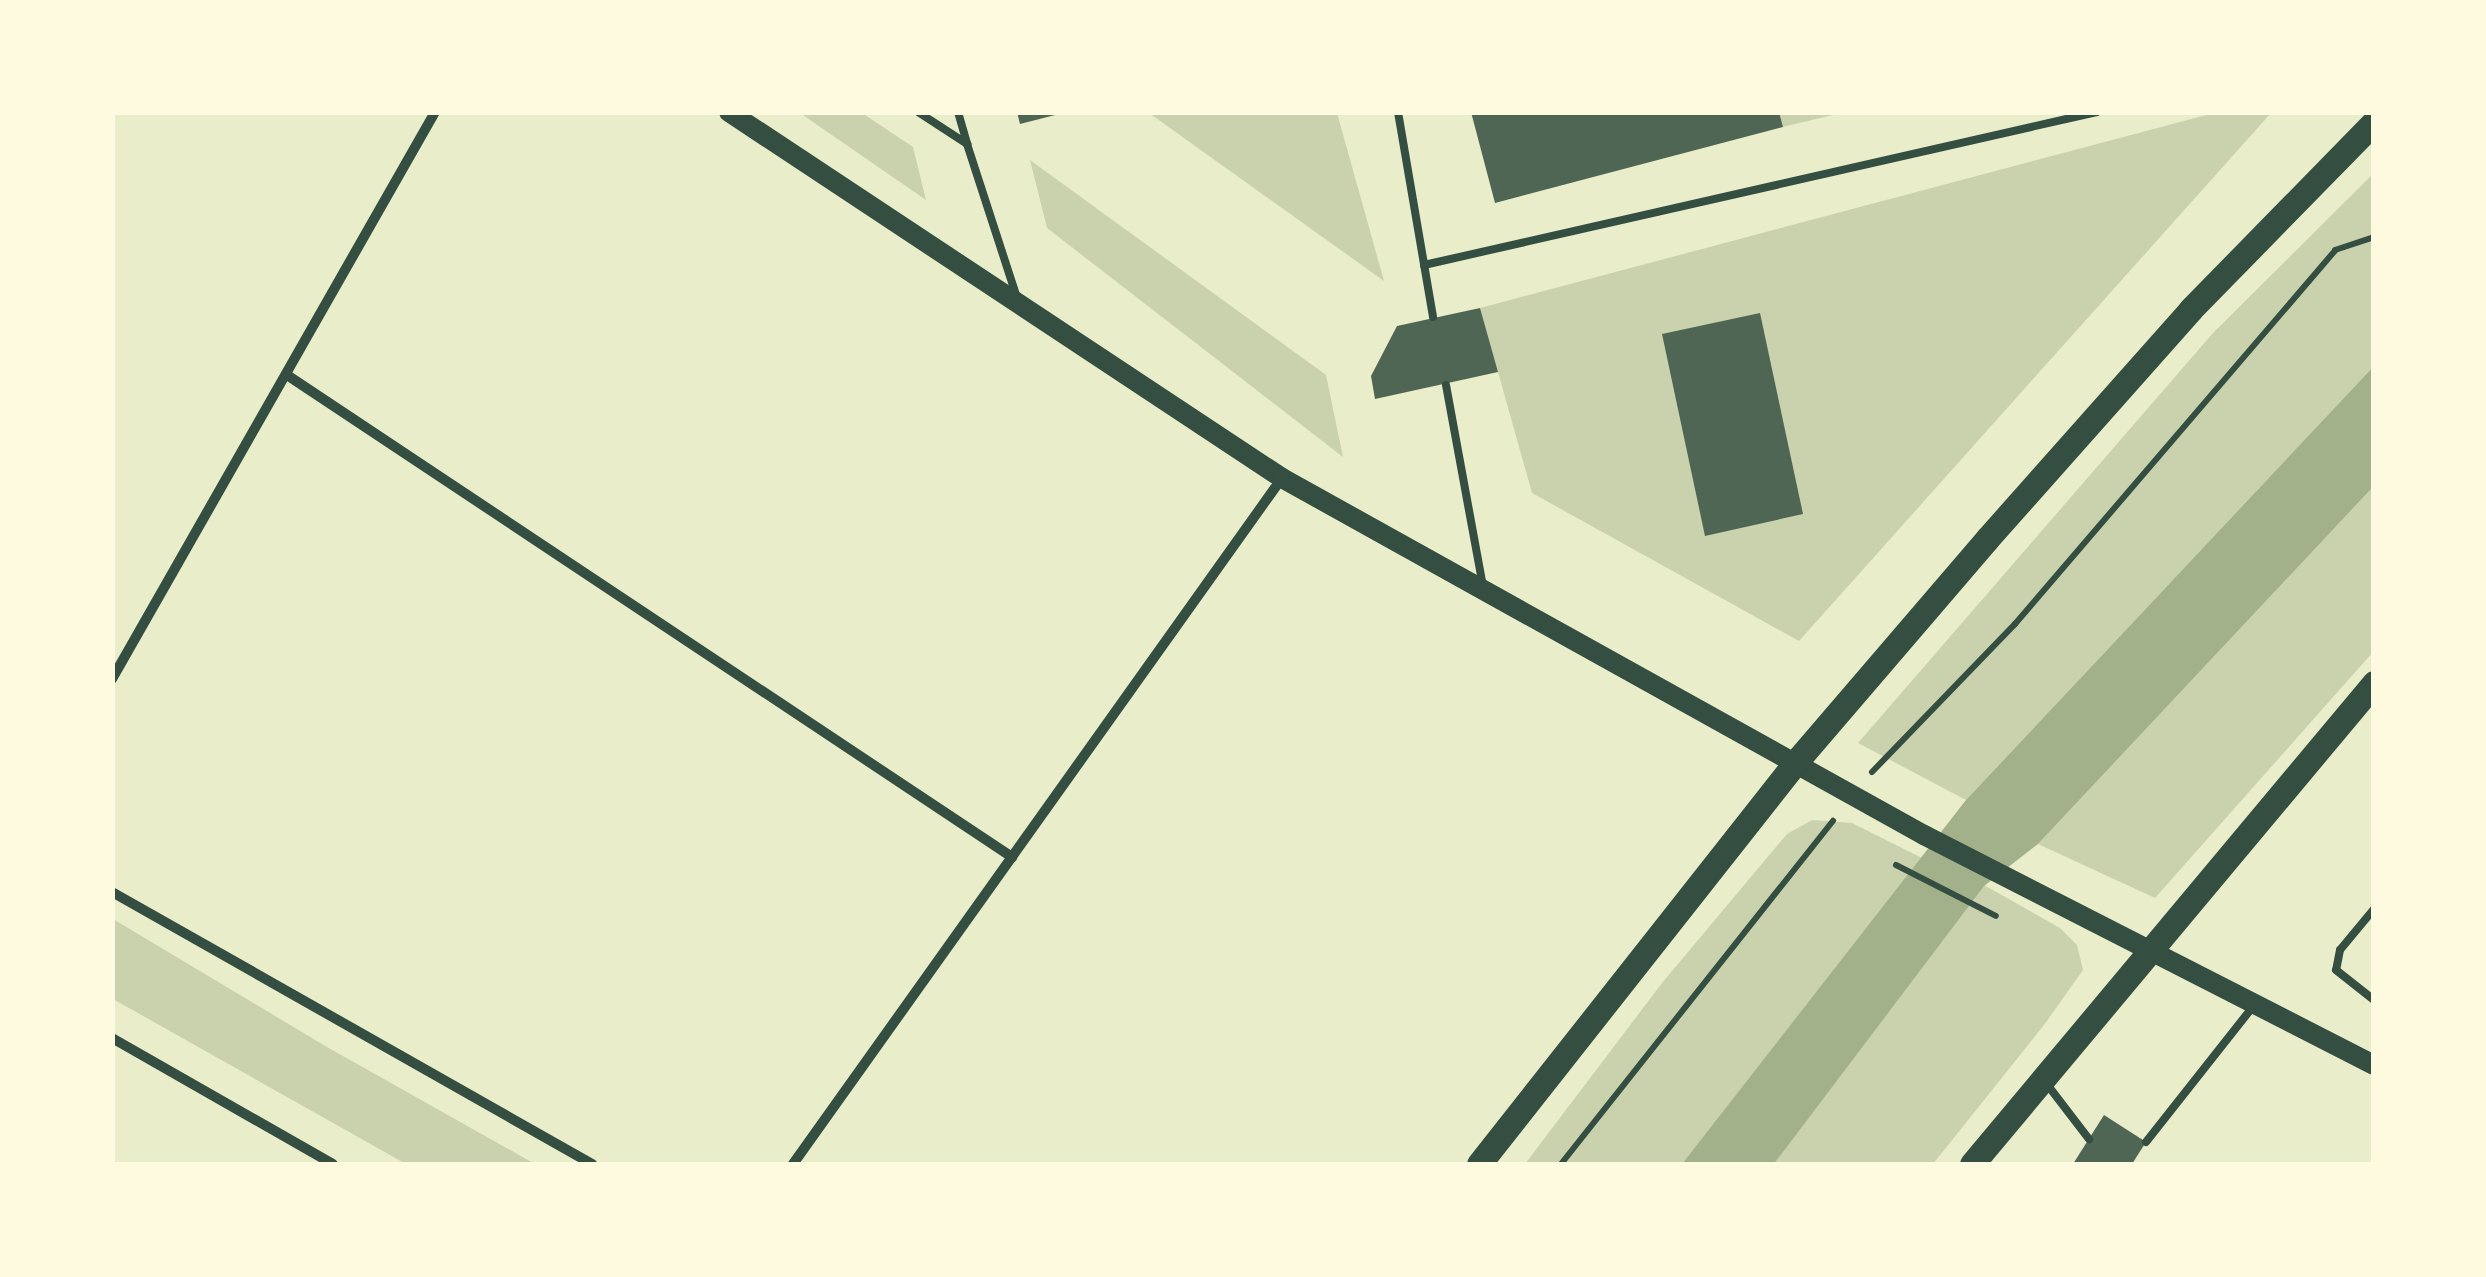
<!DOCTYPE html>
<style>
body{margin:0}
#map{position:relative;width:2486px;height:1277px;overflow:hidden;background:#e9edc9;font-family:Cabin,sans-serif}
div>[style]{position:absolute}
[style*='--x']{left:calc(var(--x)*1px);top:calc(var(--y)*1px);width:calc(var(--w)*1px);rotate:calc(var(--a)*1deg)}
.green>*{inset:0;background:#cad2ad}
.water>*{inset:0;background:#a3b18a}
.building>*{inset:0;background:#4f6655}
.path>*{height:6px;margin:-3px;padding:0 3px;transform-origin:3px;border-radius:3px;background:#344e41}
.service>*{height:8px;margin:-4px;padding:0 4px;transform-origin:4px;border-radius:4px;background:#344e41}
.minor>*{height:10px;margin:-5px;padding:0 5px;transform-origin:5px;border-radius:5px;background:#344e41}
.secondary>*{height:20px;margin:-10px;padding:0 10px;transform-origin:10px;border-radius:10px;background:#344e41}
.primary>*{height:25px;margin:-12.5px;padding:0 12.5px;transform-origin:12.5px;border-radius:12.5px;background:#344e41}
span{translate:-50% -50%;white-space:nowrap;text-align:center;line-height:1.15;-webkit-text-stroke:10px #fefae0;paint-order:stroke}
.frame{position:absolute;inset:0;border:115px solid #fefae0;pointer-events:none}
</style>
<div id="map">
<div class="green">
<i style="clip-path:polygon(1779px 112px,1841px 113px,1783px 127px)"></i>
<i style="clip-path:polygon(800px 113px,862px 113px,913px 147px,926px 200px)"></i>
<i style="clip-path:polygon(1149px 113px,1337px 113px,1384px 281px)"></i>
<i style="clip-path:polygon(2214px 113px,2271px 113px,1799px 641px,1532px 493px,1480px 308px)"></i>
<i style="clip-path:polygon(1030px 160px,1326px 375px,1343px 457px,1047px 228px)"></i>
<i style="clip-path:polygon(2373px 174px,2373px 367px,1966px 800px,1858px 743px,2213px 333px)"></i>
<i style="clip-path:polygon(2373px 487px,2373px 652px,2155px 898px,2038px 844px)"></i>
<i style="clip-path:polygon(1812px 820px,1852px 823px,1924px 859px,1682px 1164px,1525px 1164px,1662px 983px,1787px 834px)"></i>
<i style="clip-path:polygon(1984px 885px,2060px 928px,2077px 945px,2083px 970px,2044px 1025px,1933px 1164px,1774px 1164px)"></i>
<i style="clip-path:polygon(113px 919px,327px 1047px,535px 1164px,406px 1164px,113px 999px)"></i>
</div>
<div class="water">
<i style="clip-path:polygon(2373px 367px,2373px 487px,2038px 844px,1984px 886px,1774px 1164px,1682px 1164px,1966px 800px)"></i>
</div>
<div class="building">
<i style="clip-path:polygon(1017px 112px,1059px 112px,1059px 114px,1020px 124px)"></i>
<i style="clip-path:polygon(1471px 112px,1779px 112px,1783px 127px,1495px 203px)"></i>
<i style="clip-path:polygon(1480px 308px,1498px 372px,1375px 399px,1371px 376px,1397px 326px)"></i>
<i style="clip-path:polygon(1760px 313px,1803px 514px,1705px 536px,1662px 334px)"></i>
<i style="clip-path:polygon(2104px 1115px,2146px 1142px,2132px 1164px,2073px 1164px)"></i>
</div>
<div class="path">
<i style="--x:1872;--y:772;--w:206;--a:-46"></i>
<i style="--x:2015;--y:624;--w:492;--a:-49.4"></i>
<i style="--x:2335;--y:250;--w:41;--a:-18.4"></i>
<i style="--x:1896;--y:865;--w:112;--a:27"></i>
<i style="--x:1561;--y:1164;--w:438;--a:-51.6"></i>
</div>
<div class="service">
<i style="--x:918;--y:112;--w:59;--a:33.1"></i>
<i style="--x:967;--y:144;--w:159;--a:72"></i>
<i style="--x:958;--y:112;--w:33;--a:74"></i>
<i style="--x:1398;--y:112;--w:208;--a:80.3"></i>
<i style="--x:1424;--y:265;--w:690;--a:-12.81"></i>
<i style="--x:1446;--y:385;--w:204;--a:79.6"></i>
<i style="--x:2374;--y:909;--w:53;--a:129.7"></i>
<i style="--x:2340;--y:950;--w:20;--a:101"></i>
<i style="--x:2336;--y:970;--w:48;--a:38.3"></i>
<i style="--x:2046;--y:1083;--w:71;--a:52.5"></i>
<i style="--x:2146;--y:1142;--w:171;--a:-51.7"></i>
</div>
<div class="minor">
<i style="--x:287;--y:375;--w:871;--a:33.62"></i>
<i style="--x:112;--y:679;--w:653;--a:-60.33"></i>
<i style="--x:112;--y:892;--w:552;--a:29.54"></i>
<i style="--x:112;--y:1038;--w:254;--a:29.7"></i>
<i style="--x:793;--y:1164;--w:842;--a:-54.52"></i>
</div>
<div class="secondary">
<i style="--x:729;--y:112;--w:663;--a:33.5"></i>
<i style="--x:1282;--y:478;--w:735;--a:29.08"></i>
<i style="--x:1924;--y:835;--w:505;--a:27.07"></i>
</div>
<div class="primary">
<i style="--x:1479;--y:1164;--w:511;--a:-51.76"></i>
<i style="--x:1795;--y:763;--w:295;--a:-49.4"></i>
<i style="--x:1987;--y:539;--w:307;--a:-48.4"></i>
<i style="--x:2191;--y:309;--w:262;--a:-45.6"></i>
<i style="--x:1972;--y:1164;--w:627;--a:-50.11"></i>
</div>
<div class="frame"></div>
</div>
